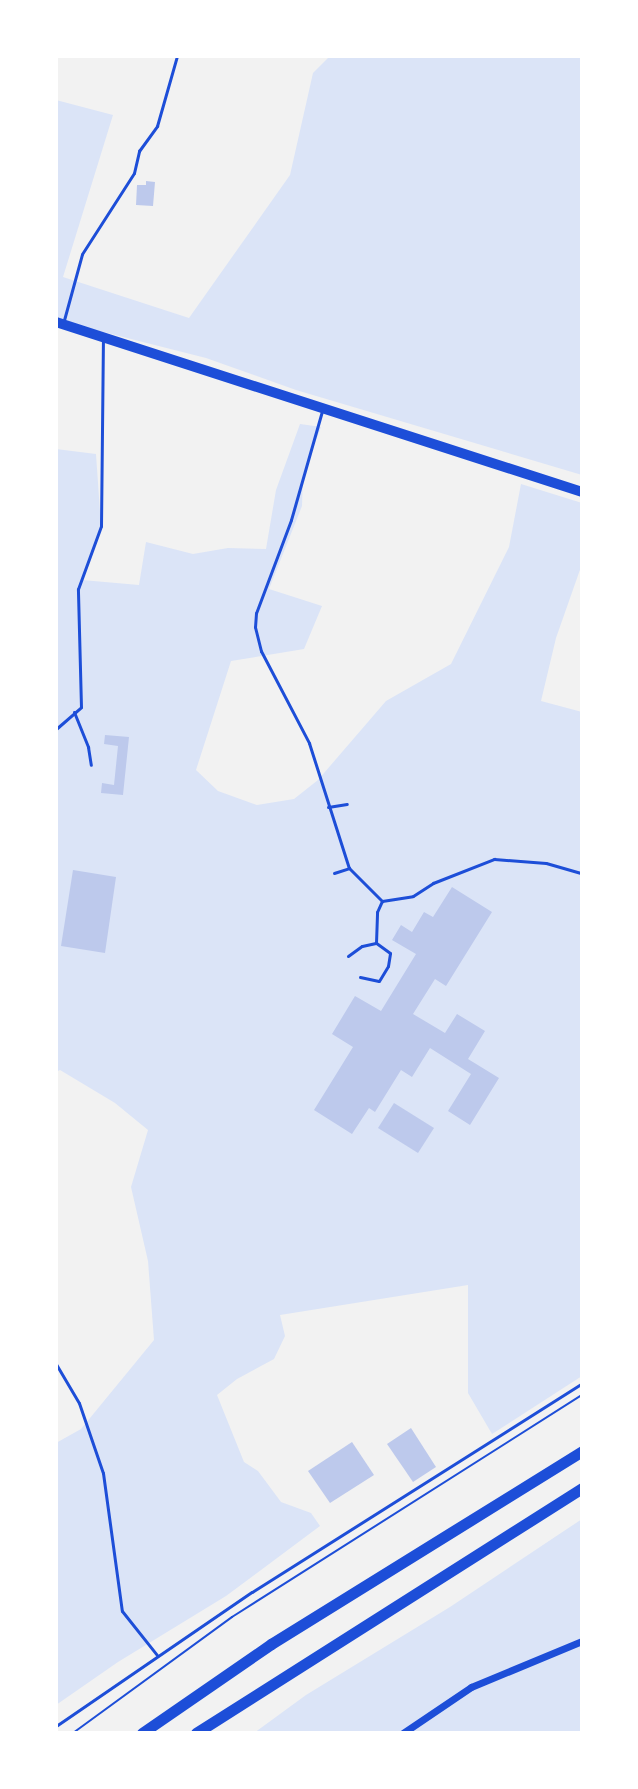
<!DOCTYPE html>
<style>
body{margin:0}
#map{position:relative;width:638px;height:1789px;overflow:hidden;background:#f2f2f2;font-family:"Roboto Condensed",sans-serif}
div>[style]{position:absolute}
[style*='--x']{left:calc(var(--x)*1px);top:calc(var(--y)*1px);width:calc(var(--w)*1px);rotate:calc(var(--a)*1deg)}
.green>*{inset:0;background:#dbe4f7}
.building>*{inset:0;background:#bdc9ec}
.path>*{height:2px;margin:-1px;padding:0 1px;transform-origin:1px;border-radius:1px;background:#1d4ed8}
.service>*{height:3px;margin:-1.5px;padding:0 1.5px;transform-origin:1.5px;border-radius:1.5px;background:#1d4ed8}
.minor>*{height:7px;margin:-3.5px;padding:0 3.5px;transform-origin:3.5px;border-radius:3.5px;background:#1d4ed8}
.primary>*{height:10px;margin:-5px;padding:0 5px;transform-origin:5px;border-radius:5px;background:#1d4ed8}
.trunk>*{height:11px;margin:-5.5px;padding:0 5.5px;transform-origin:5.5px;border-radius:5.5px;background:#1d4ed8}
span{translate:-50% -50%;white-space:nowrap;text-align:center;line-height:1.15;-webkit-text-stroke:7px #fff;paint-order:stroke}
.frame{position:absolute;inset:0;border:58px solid #fff;pointer-events:none}
</style>
<div id="map">
<div class="green">
<i style="clip-path:polygon(330px 56px,582px 56px,582px 475px,296px 390px,206px 358px,56px 320px,56px 100px,113px 115px,63px 277px,189px 318px,290px 175px,313px 73px)"></i>
<i style="clip-path:polygon(300px 424px,321px 427px,303px 474px,302px 506px,269px 589px,322px 606px,304px 649px,231px 661px,196px 770px,218px 791px,257px 805px,294px 799px,318px 780px,386px 701px,451px 664px,509px 547px,521px 484px,582px 503px,582px 564px,556px 638px,541px 701px,582px 712px,582px 1376px,492px 1434px,468px 1393px,468px 1285px,280px 1315px,285px 1336px,274px 1359px,237px 1379px,217px 1395px,244px 1462px,258px 1471px,281px 1502px,311px 1513px,320px 1526px,226px 1596px,118px 1662px,56px 1705px,56px 1443px,81px 1429px,154px 1340px,148px 1261px,131px 1187px,148px 1130px,115px 1103px,60px 1070px,56px 1072px,56px 449px,96px 454px,101px 526px,82px 580px,139px 585px,146px 542px,193px 554px,228px 548px,266px 549px,276px 490px)"></i>
<i style="clip-path:polygon(582px 1519px,582px 1733px,254px 1733px,306px 1695px,450px 1607px)"></i>
</div>
<div class="building">
<i style="clip-path:polygon(146px 181px,155px 182px,153px 206px,136px 205px,137px 185px,146px 185px)"></i>
<i style="clip-path:polygon(105px 735px,129px 737px,123px 795px,101px 793px,102px 783px,114px 785px,118px 746px,104px 744px)"></i>
<i style="clip-path:polygon(73px 870px,116px 877px,105px 953px,61px 946px)"></i>
<i style="clip-path:polygon(452px 887px,492px 912px,446px 986px,435px 979px,413px 1014px,445px 1033px,457px 1014px,485px 1031px,468px 1059px,499px 1078px,470px 1125px,448px 1111px,471px 1074px,430px 1048px,412px 1077px,401px 1070px,375px 1112px,369px 1108px,352px 1134px,314px 1110px,353px 1047px,332px 1034px,355px 996px,381px 1011px,416px 954px,392px 940px,401px 925px,412px 932px,424px 912px,433px 917px)"></i>
<i style="clip-path:polygon(394px 1103px,434px 1128px,418px 1153px,378px 1128px)"></i>
<i style="clip-path:polygon(411px 1428px,436px 1467px,413px 1482px,387px 1444px)"></i>
<i style="clip-path:polygon(352px 1442px,374px 1475px,330px 1503px,308px 1471px)"></i>
</div>
<div class="path">
<i style="--x:73;--y:1733;--w:197;--a:-36.1"></i>
<i style="--x:232;--y:1617;--w:414;--a:-32.4"></i>
</div>
<div class="service">
<i style="--x:64;--y:320;--w:68;--a:-74.7"></i>
<i style="--x:82;--y:254;--w:96;--a:-57.3"></i>
<i style="--x:134;--y:173;--w:23;--a:-77"></i>
<i style="--x:139;--y:151;--w:31;--a:-54"></i>
<i style="--x:157;--y:126;--w:73;--a:-74.1"></i>
<i style="--x:322;--y:411;--w:113;--a:105.9"></i>
<i style="--x:291;--y:520;--w:99;--a:110.6"></i>
<i style="--x:256;--y:613;--w:14;--a:94"></i>
<i style="--x:255;--y:627;--w:25;--a:76"></i>
<i style="--x:261;--y:651;--w:104;--a:62.4"></i>
<i style="--x:309;--y:743;--w:131;--a:72.3"></i>
<i style="--x:349;--y:868;--w:47;--a:45"></i>
<i style="--x:74;--y:712;--w:38;--a:68"></i>
<i style="--x:88;--y:747;--w:18;--a:81"></i>
<i style="--x:56;--y:729;--w:33;--a:-41"></i>
<i style="--x:81;--y:707;--w:118;--a:-91.5"></i>
<i style="--x:78;--y:589;--w:67;--a:-69.9"></i>
<i style="--x:101;--y:526;--w:185;--a:-89.4"></i>
<i style="--x:328;--y:807;--w:19;--a:-9"></i>
<i style="--x:334;--y:873;--w:16;--a:-18"></i>
<i style="--x:348;--y:956;--w:17;--a:-36"></i>
<i style="--x:362;--y:946;--w:14;--a:-12"></i>
<i style="--x:360;--y:977;--w:19;--a:12"></i>
<i style="--x:379;--y:981;--w:17;--a:-59"></i>
<i style="--x:388;--y:966;--w:13;--a:-81"></i>
<i style="--x:390;--y:953;--w:17;--a:-144"></i>
<i style="--x:376;--y:943;--w:31;--a:-88"></i>
<i style="--x:377;--y:912;--w:12;--a:-66"></i>
<i style="--x:382;--y:901;--w:31;--a:-9"></i>
<i style="--x:413;--y:896;--w:24;--a:-33"></i>
<i style="--x:433;--y:883;--w:66;--a:-21.5"></i>
<i style="--x:494;--y:859;--w:52;--a:4.4"></i>
<i style="--x:546;--y:863;--w:37;--a:16"></i>
<i style="--x:56;--y:1364;--w:45;--a:59.5"></i>
<i style="--x:79;--y:1403;--w:74;--a:71.1"></i>
<i style="--x:103;--y:1473;--w:139;--a:82.2"></i>
<i style="--x:122;--y:1611;--w:56;--a:51.5"></i>
<i style="--x:56;--y:1726;--w:237;--a:-34.4"></i>
<i style="--x:252;--y:1592;--w:391;--a:-32.3"></i>
</div>
<div class="minor">
<i style="--x:403;--y:1733;--w:82;--a:-34.1"></i>
<i style="--x:471;--y:1687;--w:120;--a:-22.5"></i>
</div>
<div class="primary">
<i style="--x:56;--y:322;--w:553;--a:17.91"></i>
</div>
<div class="trunk">
<i style="--x:142;--y:1733;--w:157;--a:-34.6"></i>
<i style="--x:271;--y:1644;--w:366;--a:-31.8"></i>
<i style="--x:196;--y:1733;--w:457;--a:-32.4"></i>
</div>
<div class="frame"></div>
</div>
